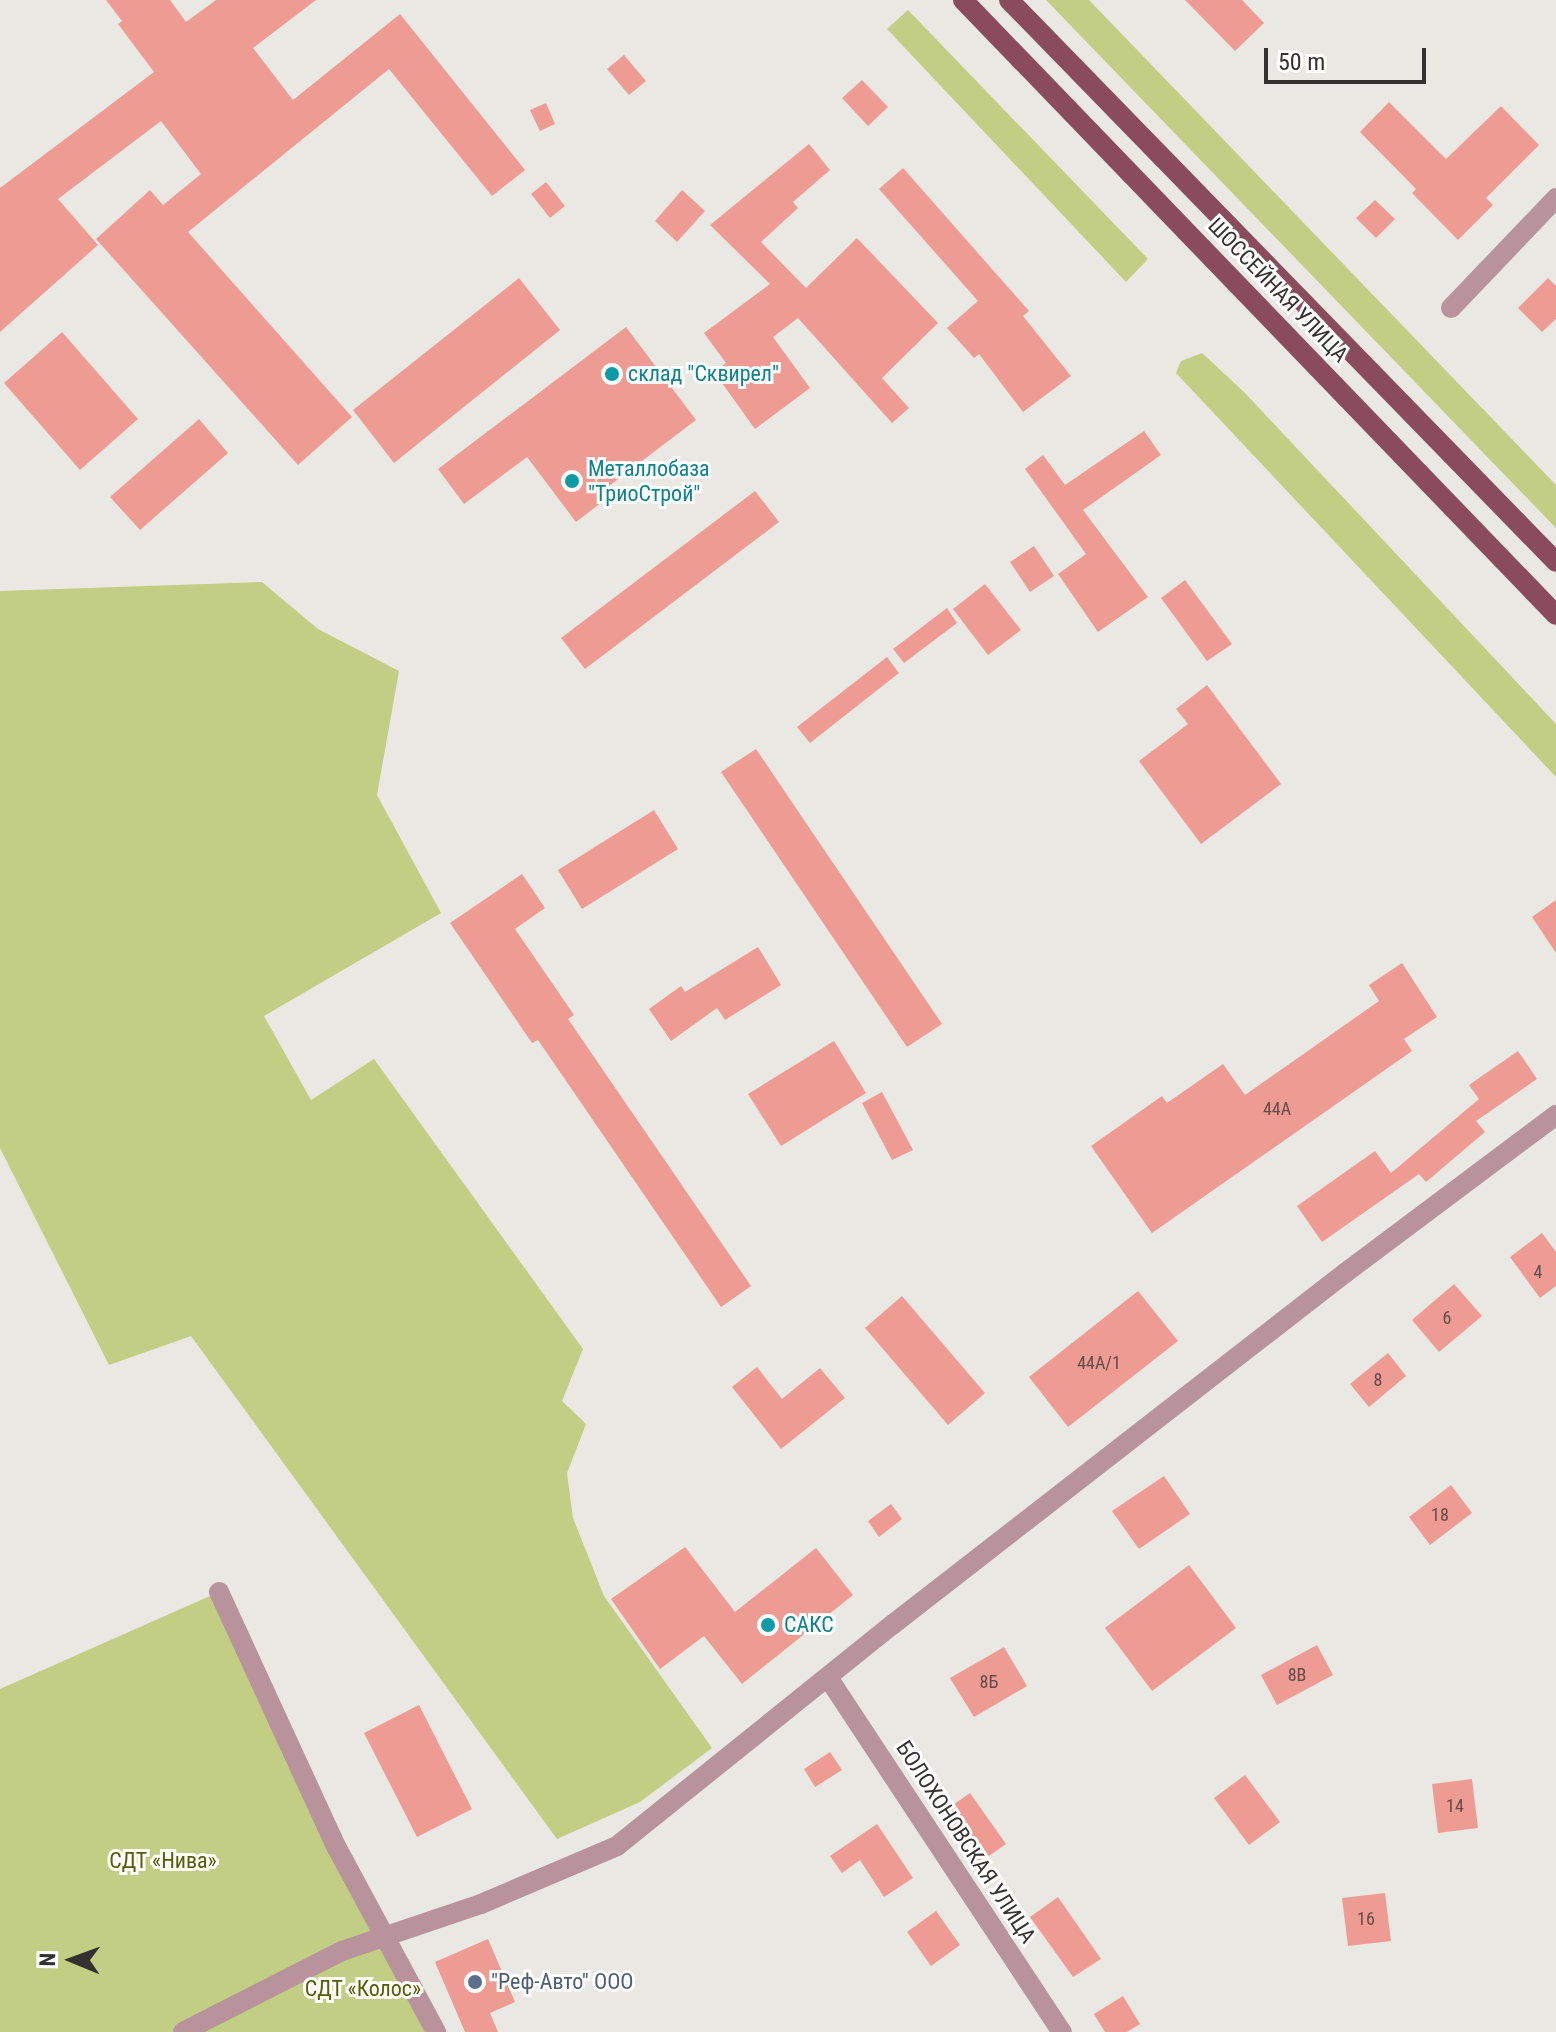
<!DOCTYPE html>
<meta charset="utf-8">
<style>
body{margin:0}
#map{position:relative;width:1556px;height:2032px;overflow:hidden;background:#e9e8e3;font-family:"Roboto Condensed",sans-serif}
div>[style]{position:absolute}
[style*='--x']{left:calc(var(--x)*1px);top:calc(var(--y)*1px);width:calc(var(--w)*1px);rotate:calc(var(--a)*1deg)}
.green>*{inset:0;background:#c1ce83}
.building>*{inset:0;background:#ee9b94}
.minor>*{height:20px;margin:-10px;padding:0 10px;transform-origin:10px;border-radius:10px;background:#b8939b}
.major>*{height:20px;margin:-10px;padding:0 10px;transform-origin:10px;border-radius:10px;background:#8a4c5d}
.dots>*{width:22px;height:22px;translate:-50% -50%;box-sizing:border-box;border:4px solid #fff;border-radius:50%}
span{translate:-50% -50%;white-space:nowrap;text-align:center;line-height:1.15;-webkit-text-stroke:6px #fff;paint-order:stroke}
.number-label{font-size:18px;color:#624c49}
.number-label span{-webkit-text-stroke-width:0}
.street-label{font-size:22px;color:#333230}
.culture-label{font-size:22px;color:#0d838f}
.left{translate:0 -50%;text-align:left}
.park-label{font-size:22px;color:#545e02}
.service-label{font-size:22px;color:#4e5e75}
.north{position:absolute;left:32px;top:1920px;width:80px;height:80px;-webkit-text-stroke:6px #fff;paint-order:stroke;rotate:271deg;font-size:22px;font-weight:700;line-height:32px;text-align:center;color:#333230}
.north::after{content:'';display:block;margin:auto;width:28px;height:36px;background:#333230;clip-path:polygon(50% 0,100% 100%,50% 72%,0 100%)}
.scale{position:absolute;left:1264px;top:48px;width:162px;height:36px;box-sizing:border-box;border:4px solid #333230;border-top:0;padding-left:10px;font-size:24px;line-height:28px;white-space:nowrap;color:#333230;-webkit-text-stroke:6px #fff;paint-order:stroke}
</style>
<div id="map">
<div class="green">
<i style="clip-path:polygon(1046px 0,1089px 0,1556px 485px,1556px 528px)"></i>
<i style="clip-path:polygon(908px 10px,1148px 259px,1126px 282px,887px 29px)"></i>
<i style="clip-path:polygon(1202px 353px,1244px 392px,1556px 724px,1556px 777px,1176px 373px,1181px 361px)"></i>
<i style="clip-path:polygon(262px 582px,318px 629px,399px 671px,377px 795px,441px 913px,264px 1016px,311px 1100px,374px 1059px,583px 1349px,562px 1401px,586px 1424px,567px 1473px,573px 1518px,604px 1596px,712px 1748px,640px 1802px,557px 1839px,191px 1336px,109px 1365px,0 1148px,0 591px)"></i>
<i style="clip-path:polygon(219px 1592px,436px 2032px,0 2032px,0 1689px)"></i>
</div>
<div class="building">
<i style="clip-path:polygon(106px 0,170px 0,186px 22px,216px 0,316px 0,253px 48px,293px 100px,400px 14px,525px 170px,492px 196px,389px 69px,188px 232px,352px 417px,298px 465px,96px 239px,150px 190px,163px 205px,201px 174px,161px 121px,58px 199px,98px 245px,0 332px,0 188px,154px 72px,118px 24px,122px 21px)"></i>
<i style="clip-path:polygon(1185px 0,1242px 0,1264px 23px,1235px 51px)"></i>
<i style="clip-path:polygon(624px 55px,646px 81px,629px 95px,607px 69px)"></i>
<i style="clip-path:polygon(862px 80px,888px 107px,868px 126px,842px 98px)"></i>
<i style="clip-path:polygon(1389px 102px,1446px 159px,1501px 106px,1539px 145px,1486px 198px,1493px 205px,1458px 240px,1412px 193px,1416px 189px,1360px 132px)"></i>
<i style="clip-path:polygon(546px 103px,555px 124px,540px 131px,530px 110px)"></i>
<i style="clip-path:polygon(809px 144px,830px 170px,793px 202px,798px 208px,761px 242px,806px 288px,857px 238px,938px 323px,882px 378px,909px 408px,892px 423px,798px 318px,773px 337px,810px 388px,755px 429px,714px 372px,726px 363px,704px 333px,770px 284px,710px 225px)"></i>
<i style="clip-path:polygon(903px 168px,1029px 311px,1023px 316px,1071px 376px,1023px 412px,979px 354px,974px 358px,947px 328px,978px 301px,879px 189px)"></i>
<i style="clip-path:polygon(546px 182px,565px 206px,550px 218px,531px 194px)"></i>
<i style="clip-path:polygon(682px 190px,705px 211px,677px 242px,655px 221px)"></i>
<i style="clip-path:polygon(1375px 200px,1395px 219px,1376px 238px,1356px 218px)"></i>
<i style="clip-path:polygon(519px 278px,560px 330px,394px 463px,353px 410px)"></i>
<i style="clip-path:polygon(1548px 278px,1556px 286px,1556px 319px,1542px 332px,1518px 308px)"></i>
<i style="clip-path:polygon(626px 327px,696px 420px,605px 489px,610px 496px,576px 522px,527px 457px,464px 504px,438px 469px)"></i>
<i style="clip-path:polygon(62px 332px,138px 419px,80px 470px,4px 383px)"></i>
<i style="clip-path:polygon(199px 419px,228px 453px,140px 530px,110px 497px)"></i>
<i style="clip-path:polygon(1144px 431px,1161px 455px,1083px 510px,1148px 597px,1098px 632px,1058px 574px,1086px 554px,1025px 469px,1043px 455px,1065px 485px)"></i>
<i style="clip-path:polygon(755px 491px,779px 522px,585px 669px,561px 638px)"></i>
<i style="clip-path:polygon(1034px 546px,1054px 576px,1030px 592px,1010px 562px)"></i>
<i style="clip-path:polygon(1185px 580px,1232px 644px,1207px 661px,1161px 598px)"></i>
<i style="clip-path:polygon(985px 584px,1021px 630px,988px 655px,953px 609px)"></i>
<i style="clip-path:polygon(947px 608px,957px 623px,904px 663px,893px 649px)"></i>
<i style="clip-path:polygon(887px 657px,899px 673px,810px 743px,797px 727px)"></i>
<i style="clip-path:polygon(1207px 685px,1281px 784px,1201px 844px,1139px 761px,1188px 724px,1176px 709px)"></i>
<i style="clip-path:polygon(756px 749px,942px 1024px,907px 1047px,721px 772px)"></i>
<i style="clip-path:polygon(654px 810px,678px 849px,582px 909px,558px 870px)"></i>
<i style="clip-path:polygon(522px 874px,545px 908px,515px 929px,574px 1015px,568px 1019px,751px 1286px,721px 1307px,538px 1040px,532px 1043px,450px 923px)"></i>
<i style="clip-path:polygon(1556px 900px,1556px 953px,1532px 917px)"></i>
<i style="clip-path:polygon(758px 947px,781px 985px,725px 1020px,717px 1008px,671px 1041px,649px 1009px,681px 986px,685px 992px)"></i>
<i style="clip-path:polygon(1402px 963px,1437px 1017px,1404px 1039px,1412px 1051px,1152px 1233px,1091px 1146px,1162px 1096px,1167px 1103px,1223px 1064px,1245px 1095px,1379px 1001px,1369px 985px)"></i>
<i style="clip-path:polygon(834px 1041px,866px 1093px,781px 1146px,748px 1094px)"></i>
<i style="clip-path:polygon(1518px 1051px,1537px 1079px,1476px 1121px,1485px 1132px,1426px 1182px,1419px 1174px,1322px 1242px,1297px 1206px,1375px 1151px,1391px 1173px,1479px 1099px,1469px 1085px)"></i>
<i style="clip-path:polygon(882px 1092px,913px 1150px,892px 1160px,862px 1103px)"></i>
<i style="clip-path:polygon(1542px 1233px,1556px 1252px,1556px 1286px,1540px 1298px,1510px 1257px)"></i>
<i style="clip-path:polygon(1454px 1284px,1482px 1316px,1439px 1352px,1412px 1320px)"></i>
<i style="clip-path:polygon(1138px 1291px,1178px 1341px,1068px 1427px,1029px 1377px)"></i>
<i style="clip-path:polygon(902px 1296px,985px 1393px,948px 1425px,865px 1328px)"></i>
<i style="clip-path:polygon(1388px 1353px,1406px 1376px,1369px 1407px,1350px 1384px)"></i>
<i style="clip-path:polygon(757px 1367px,782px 1399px,820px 1368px,845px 1398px,781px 1449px,732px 1387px)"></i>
<i style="clip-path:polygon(1164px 1476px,1190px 1514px,1139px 1549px,1112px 1511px)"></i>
<i style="clip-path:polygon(1451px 1485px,1472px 1513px,1430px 1545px,1409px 1517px)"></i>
<i style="clip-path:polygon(891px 1504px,902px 1519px,879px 1537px,868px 1521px)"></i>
<i style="clip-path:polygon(685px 1547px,735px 1612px,816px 1548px,853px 1595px,742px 1684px,704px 1636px,660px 1669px,611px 1599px)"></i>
<i style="clip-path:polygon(1189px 1565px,1236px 1628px,1152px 1691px,1105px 1628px)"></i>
<i style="clip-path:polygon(1317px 1645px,1333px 1675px,1277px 1705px,1261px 1675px)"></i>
<i style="clip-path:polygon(1004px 1647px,1027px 1686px,974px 1717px,950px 1678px)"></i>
<i style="clip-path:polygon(419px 1705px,472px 1809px,417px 1837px,364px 1733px)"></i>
<i style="clip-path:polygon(830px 1752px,842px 1770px,815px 1787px,804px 1769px)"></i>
<i style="clip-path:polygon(1245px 1775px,1280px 1822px,1249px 1845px,1214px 1798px)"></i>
<i style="clip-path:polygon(1472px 1779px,1478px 1828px,1438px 1833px,1432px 1784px)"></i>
<i style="clip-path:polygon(970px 1793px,1006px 1844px,979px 1863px,943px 1812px)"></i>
<i style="clip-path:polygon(877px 1824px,913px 1878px,884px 1897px,860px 1860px,842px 1873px,830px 1856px)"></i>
<i style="clip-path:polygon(1385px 1893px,1391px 1941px,1348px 1946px,1342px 1898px)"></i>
<i style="clip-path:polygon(1058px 1897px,1101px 1959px,1073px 1977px,1030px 1917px)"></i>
<i style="clip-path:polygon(936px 1911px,960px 1945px,931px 1966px,907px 1932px)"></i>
<i style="clip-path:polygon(488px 1939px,515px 2002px,490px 2013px,498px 2032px,465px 2032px,435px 1962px)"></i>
<i style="clip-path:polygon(1123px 1996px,1140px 2024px,1127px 2032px,1105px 2032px,1094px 2014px)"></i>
</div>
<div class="minor">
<i style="--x:1451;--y:308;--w:152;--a:-46.3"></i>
<i style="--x:219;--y:1592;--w:282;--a:65.3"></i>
<i style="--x:337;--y:1848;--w:209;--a:61.7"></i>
<i style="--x:829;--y:1679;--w:423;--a:56.6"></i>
<i style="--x:183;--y:2032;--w:178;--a:-27"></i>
<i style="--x:342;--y:1951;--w:147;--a:-18.7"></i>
<i style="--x:481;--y:1904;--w:148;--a:-23.1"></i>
<i style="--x:617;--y:1846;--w:353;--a:-38.8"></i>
<i style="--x:892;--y:1625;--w:574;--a:-37.85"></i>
<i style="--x:1345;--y:1273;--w:264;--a:-36.8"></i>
</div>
<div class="major">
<i style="--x:963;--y:0;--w:854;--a:46.04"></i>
<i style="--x:1009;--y:0;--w:784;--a:45.77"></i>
</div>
<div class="dots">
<i style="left:612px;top:374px;background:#0f9aa8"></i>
<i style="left:572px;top:481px;background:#0f9aa8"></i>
<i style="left:768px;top:1625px;background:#0f9aa8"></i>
<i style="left:475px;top:1982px;background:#5c6f8a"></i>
</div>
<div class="number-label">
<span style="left:1277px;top:1109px">44А</span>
<span style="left:1538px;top:1272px">4</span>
<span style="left:1447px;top:1318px">6</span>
<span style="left:1099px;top:1363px">44А/1</span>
<span style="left:1378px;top:1380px">8</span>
<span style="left:1440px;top:1515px">18</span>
<span style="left:1297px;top:1675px">8В</span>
<span style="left:989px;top:1682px">8Б</span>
<span style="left:1455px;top:1806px">14</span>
<span style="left:1366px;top:1919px">16</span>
</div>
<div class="street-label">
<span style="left:1278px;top:290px;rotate:46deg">ШОССЕЙНАЯ УЛИЦА</span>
<span style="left:966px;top:1842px;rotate:57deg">БОЛОХОНОВСКАЯ УЛИЦА</span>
</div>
<div class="culture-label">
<span class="left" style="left:628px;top:374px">склад "Сквирел"</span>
<span class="left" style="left:588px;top:481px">Металлобаза<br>"ТриоСтрой"</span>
<span class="left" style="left:784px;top:1625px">САКС</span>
</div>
<div class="park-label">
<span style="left:163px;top:1861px">СДТ «Нива»</span>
<span style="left:363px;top:1989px">СДТ «Колос»</span>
</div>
<div class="service-label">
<span class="left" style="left:491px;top:1982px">"Реф-Авто" ООО</span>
</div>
<div class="north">N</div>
<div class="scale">50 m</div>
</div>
